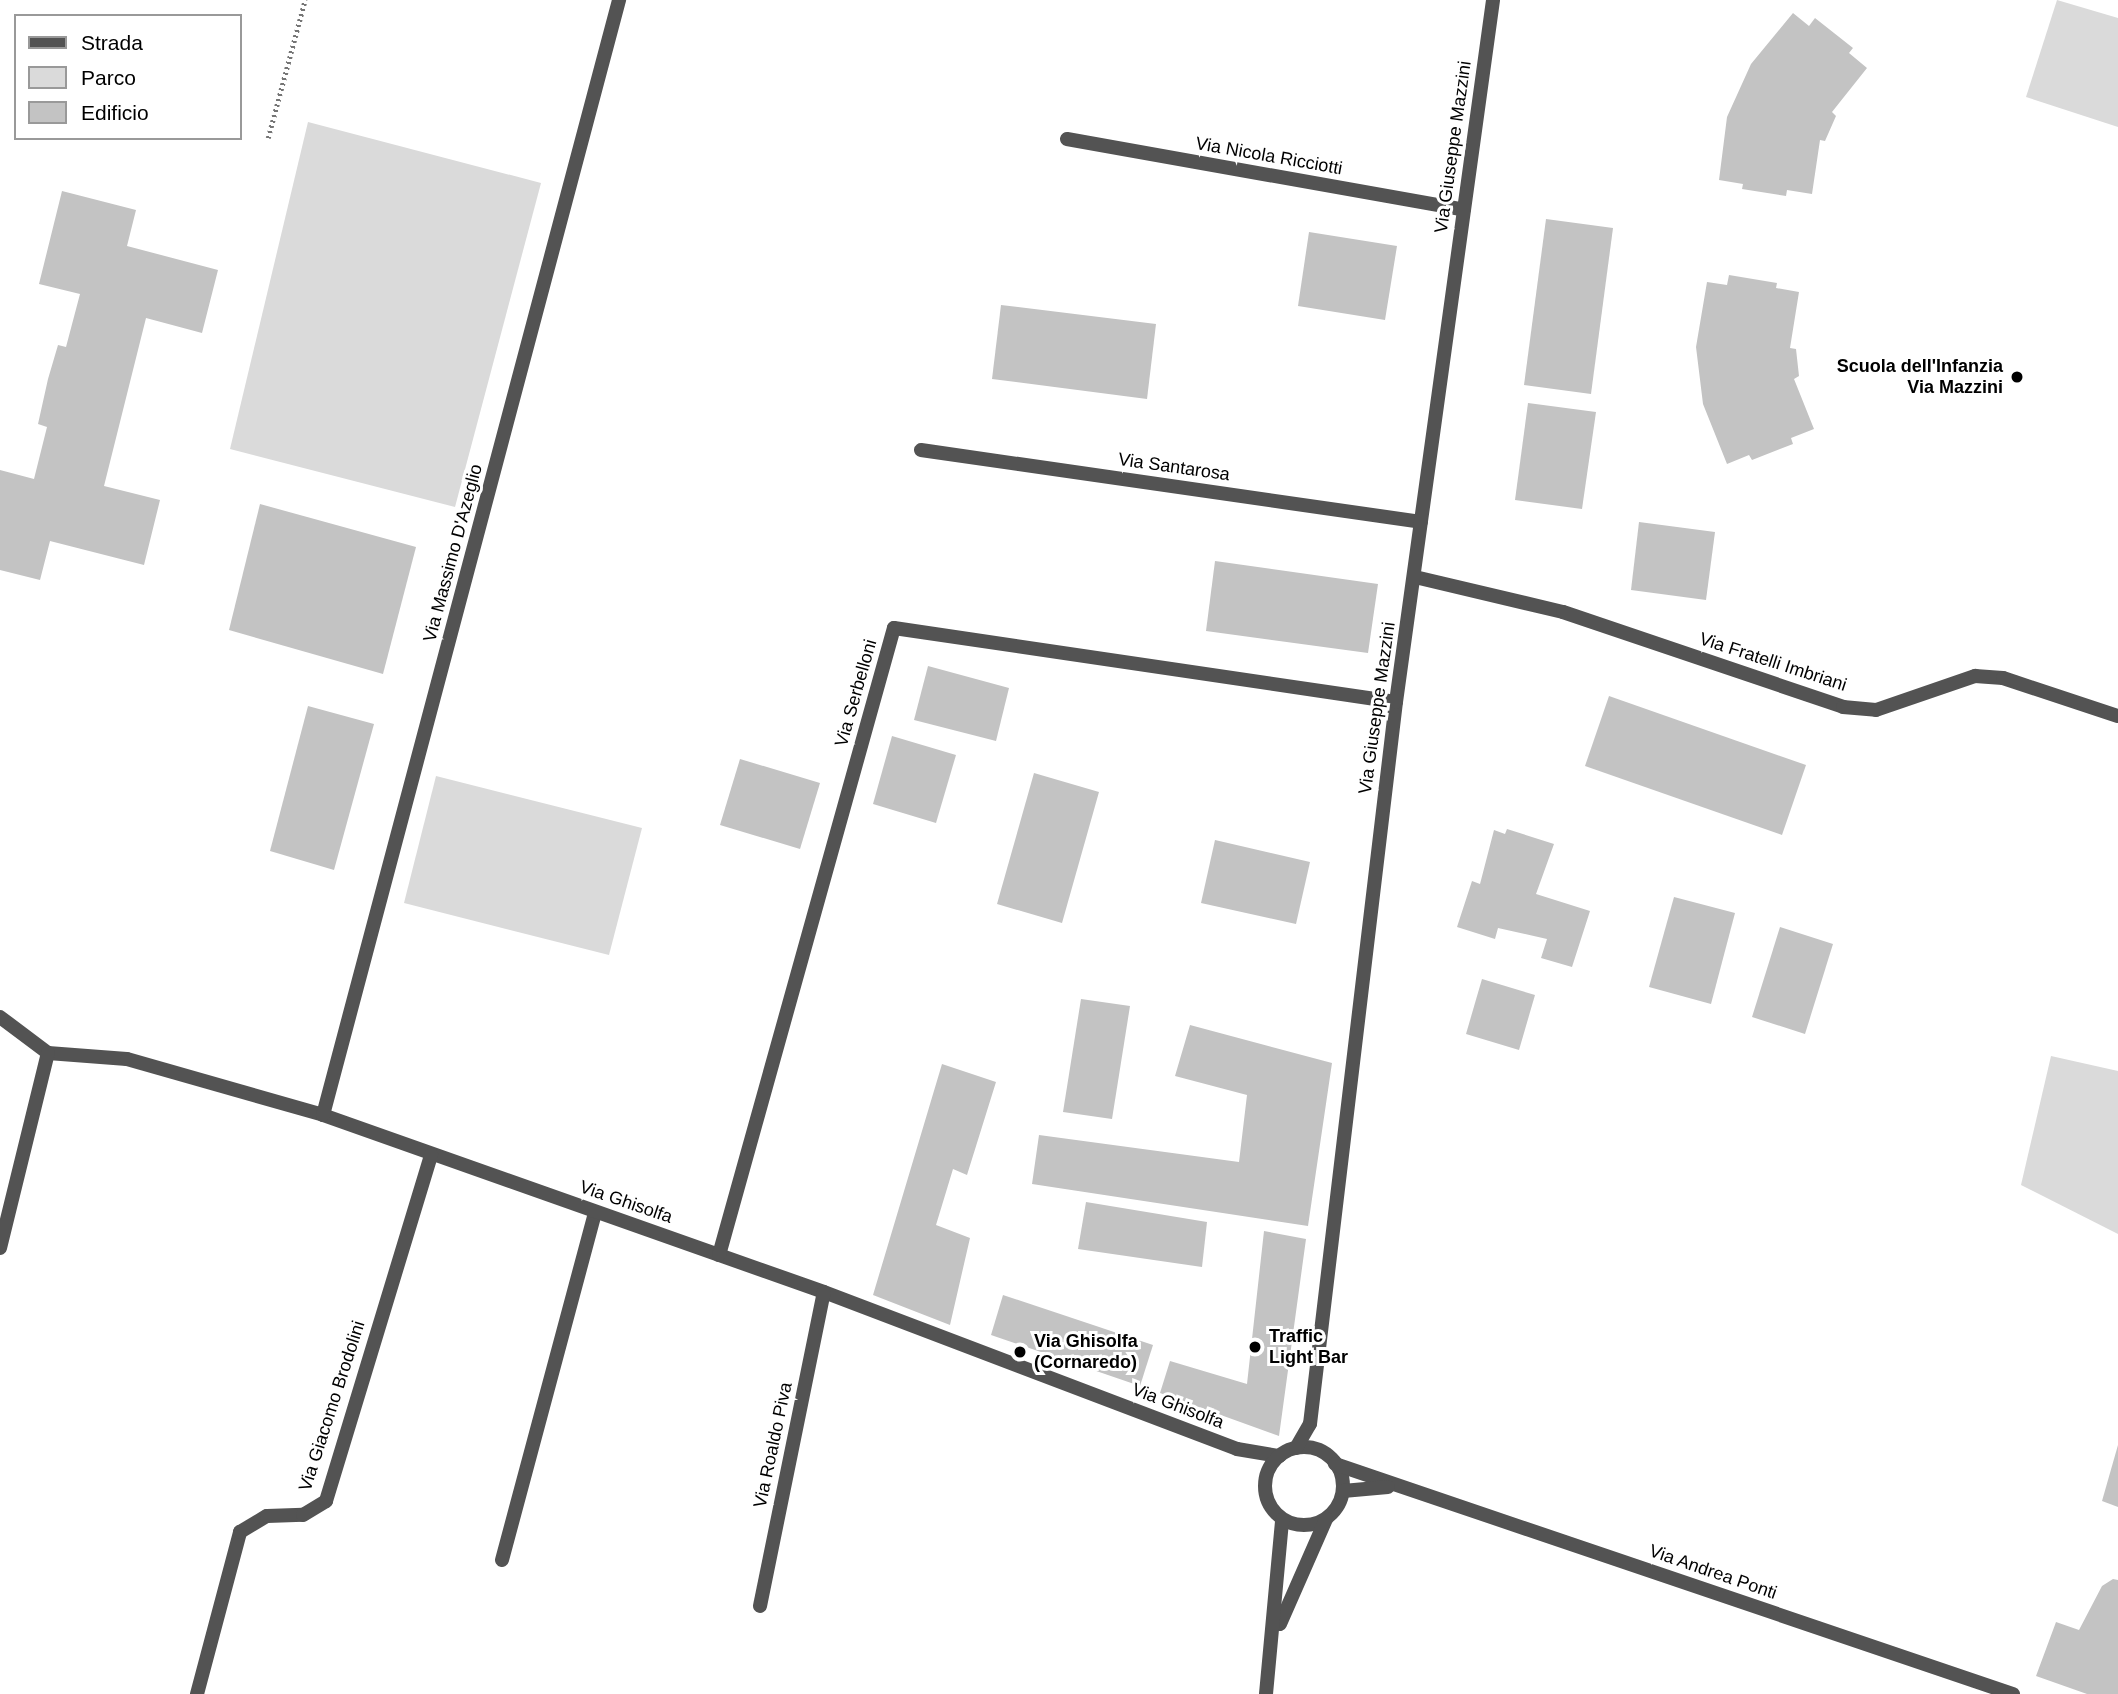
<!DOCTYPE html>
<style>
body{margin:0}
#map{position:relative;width:2118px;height:1694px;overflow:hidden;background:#fff;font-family:Helvetica,sans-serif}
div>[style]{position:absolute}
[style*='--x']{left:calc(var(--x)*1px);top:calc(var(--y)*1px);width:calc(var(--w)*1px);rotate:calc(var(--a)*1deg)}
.green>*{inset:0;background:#dadada}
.building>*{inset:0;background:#c3c3c3}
.path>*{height:4.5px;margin-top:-2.25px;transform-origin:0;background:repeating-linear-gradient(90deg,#757575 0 2px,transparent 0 5.5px)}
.lane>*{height:14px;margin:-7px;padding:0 7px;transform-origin:7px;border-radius:7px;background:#535353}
.street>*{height:14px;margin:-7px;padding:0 7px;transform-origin:7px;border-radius:7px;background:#535353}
.street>.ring{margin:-7px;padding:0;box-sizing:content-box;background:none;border:14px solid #535353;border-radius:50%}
.dots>*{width:19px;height:19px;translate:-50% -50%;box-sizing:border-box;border:4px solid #fff;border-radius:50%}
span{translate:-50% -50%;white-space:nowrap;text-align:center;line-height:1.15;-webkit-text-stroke:6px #fff;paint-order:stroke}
.street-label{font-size:18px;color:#000}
.poi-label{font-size:18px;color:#000;font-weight:700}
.right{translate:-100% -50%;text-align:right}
.left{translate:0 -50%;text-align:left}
.legend{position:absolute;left:14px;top:14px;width:228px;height:126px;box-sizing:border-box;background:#fff;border:2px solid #999;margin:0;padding:9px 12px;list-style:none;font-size:21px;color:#000}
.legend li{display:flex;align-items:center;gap:14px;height:35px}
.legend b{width:35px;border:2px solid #999}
</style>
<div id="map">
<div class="green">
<i style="clip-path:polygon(2057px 0,2118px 18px,2118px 127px,2026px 97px)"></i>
<i style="clip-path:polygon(308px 122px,541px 183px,455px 507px,230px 449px)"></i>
<i style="clip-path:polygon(436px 776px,642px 828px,609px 955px,404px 903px)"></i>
<i style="clip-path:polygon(2051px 1056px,2118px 1071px,2118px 1234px,2021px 1185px)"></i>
</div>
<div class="building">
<i style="clip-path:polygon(1793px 13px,1809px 26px,1815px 18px,1853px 48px,1849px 53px,1867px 68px,1832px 112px,1836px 116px,1825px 141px,1820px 140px,1812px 194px,1787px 190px,1786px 196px,1742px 189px,1743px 184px,1719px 180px,1727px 117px,1751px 64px)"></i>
<i style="clip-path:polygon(62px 191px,136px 210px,127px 246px,218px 270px,202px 333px,146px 318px,104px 486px,160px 500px,144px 565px,50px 541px,40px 580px,0 570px,0 470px,34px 479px,47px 427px,38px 424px,48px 379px,58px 345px,66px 347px,80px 294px,39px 284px)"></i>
<i style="clip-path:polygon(1546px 219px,1613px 228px,1591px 394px,1524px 385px)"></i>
<i style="clip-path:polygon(1309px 232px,1397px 246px,1385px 320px,1298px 306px)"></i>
<i style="clip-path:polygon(1729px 275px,1777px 283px,1776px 288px,1799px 292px,1790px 348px,1796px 349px,1799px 376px,1794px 379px,1814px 429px,1791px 438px,1793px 444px,1752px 460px,1749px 455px,1727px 464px,1703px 404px,1696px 347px,1707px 282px,1727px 285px)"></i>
<i style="clip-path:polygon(1001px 305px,1156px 324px,1147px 399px,992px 379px)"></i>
<i style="clip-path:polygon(1528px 403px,1596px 412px,1582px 509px,1515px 500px)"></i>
<i style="clip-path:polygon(260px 504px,416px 547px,383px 674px,229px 630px)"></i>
<i style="clip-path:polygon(1639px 522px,1715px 532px,1706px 600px,1631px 590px)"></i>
<i style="clip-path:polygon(1215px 561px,1378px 584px,1368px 653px,1206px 631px)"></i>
<i style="clip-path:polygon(928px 666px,1009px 688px,996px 741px,914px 720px)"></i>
<i style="clip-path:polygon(1609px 696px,1806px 765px,1782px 835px,1585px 766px)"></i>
<i style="clip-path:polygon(308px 706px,374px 724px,334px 870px,270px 851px)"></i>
<i style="clip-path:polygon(892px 736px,956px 755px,936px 823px,873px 804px)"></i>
<i style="clip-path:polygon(740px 759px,820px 783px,800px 849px,720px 825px)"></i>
<i style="clip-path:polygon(1034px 773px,1099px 792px,1062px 923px,997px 904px)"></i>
<i style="clip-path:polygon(1507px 829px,1554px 844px,1536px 894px,1590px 911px,1572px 967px,1541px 958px,1547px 939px,1498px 928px,1495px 939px,1457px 927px,1472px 881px,1480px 884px,1494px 830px,1505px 834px)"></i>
<i style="clip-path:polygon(1215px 840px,1310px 862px,1296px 924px,1201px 903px)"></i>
<i style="clip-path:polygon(1674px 897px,1735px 913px,1711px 1004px,1649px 987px)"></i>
<i style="clip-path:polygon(1780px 927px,1833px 944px,1805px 1034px,1752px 1017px)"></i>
<i style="clip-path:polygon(1482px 979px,1535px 995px,1519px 1050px,1466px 1034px)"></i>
<i style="clip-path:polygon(1081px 999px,1130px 1006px,1112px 1119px,1063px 1112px)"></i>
<i style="clip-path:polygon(1190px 1025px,1332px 1063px,1308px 1226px,1032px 1184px,1039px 1135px,1239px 1162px,1247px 1095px,1175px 1076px)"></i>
<i style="clip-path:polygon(942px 1064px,996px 1082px,967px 1175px,953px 1169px,936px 1225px,970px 1238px,950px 1325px,873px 1295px)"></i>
<i style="clip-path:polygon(1086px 1202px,1207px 1222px,1202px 1267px,1078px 1249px)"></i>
<i style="clip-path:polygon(1264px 1231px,1306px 1239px,1279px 1436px,1160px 1393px,1170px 1361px,1247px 1384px)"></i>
<i style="clip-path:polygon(1003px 1295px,1153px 1345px,1140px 1386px,991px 1335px)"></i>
<i style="clip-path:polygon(2118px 1445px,2118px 1507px,2102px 1501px)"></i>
<i style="clip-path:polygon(2113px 1579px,2118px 1580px,2118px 1694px,2087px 1694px,2036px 1676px,2056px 1622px,2079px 1630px,2102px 1586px)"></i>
</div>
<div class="path">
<i style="--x:268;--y:138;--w:143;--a:-75"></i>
</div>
<div class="lane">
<i style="--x:502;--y:1560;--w:360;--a:-75"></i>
</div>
<div class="street">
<i style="--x:1067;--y:139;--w:403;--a:10.1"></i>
<i style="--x:921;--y:450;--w:505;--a:8.19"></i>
<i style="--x:1415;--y:577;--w:152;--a:13.3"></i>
<i style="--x:1563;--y:612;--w:296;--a:18.7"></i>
<i style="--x:1843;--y:707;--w:33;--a:5"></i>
<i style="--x:1876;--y:710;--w:105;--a:-19"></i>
<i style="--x:1975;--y:676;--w:28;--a:4"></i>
<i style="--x:2003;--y:678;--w:121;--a:18.3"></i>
<i style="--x:0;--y:1017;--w:60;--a:36.9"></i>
<i style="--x:48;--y:1053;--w:79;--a:4.3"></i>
<i style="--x:127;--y:1059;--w:204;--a:15.9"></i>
<i style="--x:323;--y:1115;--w:531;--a:19.46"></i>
<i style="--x:824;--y:1292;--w:442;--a:20.8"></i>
<i style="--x:1237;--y:1449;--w:43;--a:9.5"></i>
<i style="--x:323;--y:1115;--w:1154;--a:-75.13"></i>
<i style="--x:0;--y:1248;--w:201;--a:-76.2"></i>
<i style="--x:719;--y:1255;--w:651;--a:-74.41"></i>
<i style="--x:894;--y:628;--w:507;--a:8.39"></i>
<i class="ring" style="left:1265px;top:1447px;width:64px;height:64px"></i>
<i style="--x:1296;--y:1448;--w:28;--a:-60"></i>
<i style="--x:1310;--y:1424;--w:727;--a:-83.21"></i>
<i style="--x:1396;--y:702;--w:709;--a:-82.13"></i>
<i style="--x:1335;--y:1464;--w:716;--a:18.74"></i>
<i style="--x:1343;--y:1491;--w:45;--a:-5.1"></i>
<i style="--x:760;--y:1606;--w:320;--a:-78.5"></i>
<i style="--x:1280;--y:1624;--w:115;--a:-66.3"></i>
<i style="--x:197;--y:1694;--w:168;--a:-75.1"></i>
<i style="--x:240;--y:1532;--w:31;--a:-31"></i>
<i style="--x:267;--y:1516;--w:36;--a:-2"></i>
<i style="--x:303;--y:1515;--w:27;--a:-31"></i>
<i style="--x:326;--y:1501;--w:362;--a:-73.1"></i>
<i style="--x:1266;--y:1694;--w:175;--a:-84.7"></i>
</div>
<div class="dots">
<i style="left:2017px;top:377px;background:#000"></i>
<i style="left:1255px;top:1347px;background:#000"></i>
<i style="left:1020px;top:1352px;background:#000"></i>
</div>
<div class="street-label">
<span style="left:1453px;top:147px;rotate:-82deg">Via Giuseppe Mazzini</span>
<span style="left:1269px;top:156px;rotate:10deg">Via Nicola Ricciotti</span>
<span style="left:1174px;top:467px;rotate:8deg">Via Santarosa</span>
<span style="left:453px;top:553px;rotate:-75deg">Via Massimo D'Azeglio</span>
<span style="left:1773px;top:662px;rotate:18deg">Via Fratelli Imbriani</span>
<span style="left:856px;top:693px;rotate:-74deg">Via Serbelloni</span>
<span style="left:1377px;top:708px;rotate:-82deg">Via Giuseppe Mazzini</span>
<span style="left:626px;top:1202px;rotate:19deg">Via Ghisolfa</span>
<span style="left:332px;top:1406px;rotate:-72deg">Via Giacomo Brodolini</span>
<span style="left:1178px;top:1406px;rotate:21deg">Via Ghisolfa</span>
<span style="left:773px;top:1445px;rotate:-78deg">Via Roaldo Piva</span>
<span style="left:1713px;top:1572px;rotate:19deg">Via Andrea Ponti</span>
</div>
<div class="poi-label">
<span class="right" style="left:2003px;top:377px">Scuola dell'Infanzia<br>Via Mazzini</span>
<span class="left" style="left:1269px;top:1347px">Traffic<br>Light Bar</span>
<span class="left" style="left:1034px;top:1352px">Via Ghisolfa<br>(Cornaredo)</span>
</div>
<ul class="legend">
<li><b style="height:9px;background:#535353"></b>Strada</li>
<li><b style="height:19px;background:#dadada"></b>Parco</li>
<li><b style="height:19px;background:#c3c3c3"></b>Edificio</li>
</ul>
</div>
